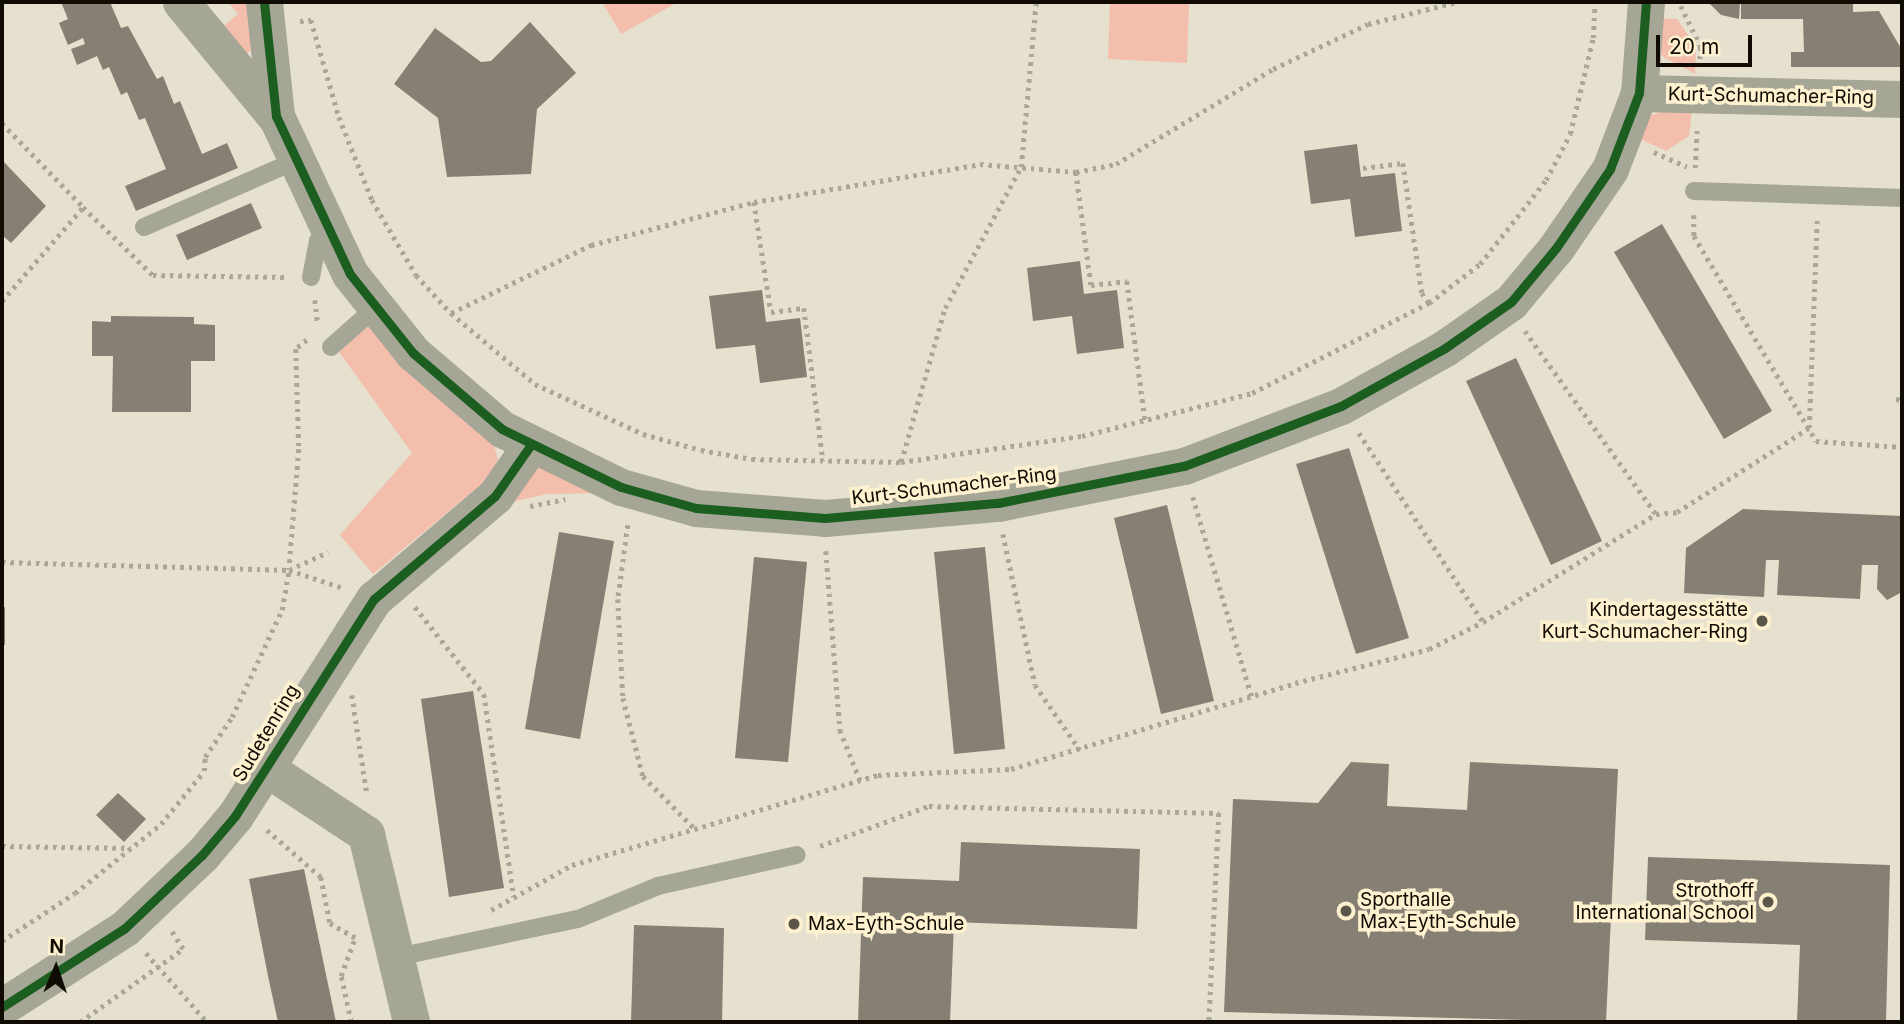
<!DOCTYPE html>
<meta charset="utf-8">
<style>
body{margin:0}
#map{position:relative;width:1904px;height:1024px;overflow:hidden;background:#e6e0ce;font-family:Inter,sans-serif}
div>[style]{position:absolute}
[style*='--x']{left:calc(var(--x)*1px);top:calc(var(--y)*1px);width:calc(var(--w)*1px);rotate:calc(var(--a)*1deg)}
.green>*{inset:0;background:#f3beac}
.building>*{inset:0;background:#867f74}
.path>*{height:4.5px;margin-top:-2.25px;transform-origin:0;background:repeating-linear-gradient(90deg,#aaa799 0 3.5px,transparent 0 8.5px)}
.lane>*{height:18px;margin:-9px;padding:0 9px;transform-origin:9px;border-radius:9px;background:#a6a697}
.street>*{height:37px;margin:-18.5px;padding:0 18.5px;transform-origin:18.5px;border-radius:18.5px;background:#a6a697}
.cycleway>*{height:9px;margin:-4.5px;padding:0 4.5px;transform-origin:4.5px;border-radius:4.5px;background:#1b5e20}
.dots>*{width:19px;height:19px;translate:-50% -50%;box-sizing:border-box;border:4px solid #fef1d0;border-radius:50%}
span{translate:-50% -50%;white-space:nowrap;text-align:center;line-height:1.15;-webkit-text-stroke:7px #fef1d0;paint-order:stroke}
.street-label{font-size:19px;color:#100c03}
.poi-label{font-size:19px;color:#100c03}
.right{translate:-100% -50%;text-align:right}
.left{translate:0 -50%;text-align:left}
.frame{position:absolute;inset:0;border:4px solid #100c03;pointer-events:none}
.north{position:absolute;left:21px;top:933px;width:70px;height:70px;-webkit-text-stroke:5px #fef1d0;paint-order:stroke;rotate:2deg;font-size:19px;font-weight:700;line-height:28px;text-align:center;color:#100c03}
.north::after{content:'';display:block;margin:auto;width:24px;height:32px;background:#100c03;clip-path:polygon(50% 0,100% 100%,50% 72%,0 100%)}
.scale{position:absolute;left:1656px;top:35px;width:96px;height:32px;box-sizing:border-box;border:4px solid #100c03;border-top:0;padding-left:9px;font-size:21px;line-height:24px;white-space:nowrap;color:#100c03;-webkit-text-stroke:5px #fef1d0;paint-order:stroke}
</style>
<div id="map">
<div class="green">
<i style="clip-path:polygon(228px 2px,250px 2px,252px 50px,246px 54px,221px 28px,238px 14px)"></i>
<i style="clip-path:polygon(602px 2px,678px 2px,621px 34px)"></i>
<i style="clip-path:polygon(1110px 2px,1189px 2px,1187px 63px,1108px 59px)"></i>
<i style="clip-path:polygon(1655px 18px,1677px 19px,1696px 47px,1695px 74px,1662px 56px)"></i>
<i style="clip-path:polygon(1670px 108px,1692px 110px,1689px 136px,1666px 151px,1636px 137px,1650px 116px)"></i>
<i style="clip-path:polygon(370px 323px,491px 434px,498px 460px,489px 478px,373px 574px,340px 535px,412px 453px,339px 352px)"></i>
<i style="clip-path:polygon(536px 463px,610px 493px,548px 494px,501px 504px)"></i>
</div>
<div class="building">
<i style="clip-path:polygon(61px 2px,110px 2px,121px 28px,128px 26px,157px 79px,163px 76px,174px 104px,180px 101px,202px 154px,227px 143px,238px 168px,136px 211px,125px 186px,166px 169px,145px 118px,139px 120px,127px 92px,121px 95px,109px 67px,103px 70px,97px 56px,77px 65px,71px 49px,85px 44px,83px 38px,68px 45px,59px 23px,68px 19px)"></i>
<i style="clip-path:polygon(1708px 2px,1740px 2px,1739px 19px,1721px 15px)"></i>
<i style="clip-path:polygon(1741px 2px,1853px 2px,1853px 12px,1879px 11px,1902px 50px,1902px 67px,1791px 67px,1791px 52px,1804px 52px,1803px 19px,1741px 19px)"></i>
<i style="clip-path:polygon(530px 22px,576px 73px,537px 109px,531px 174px,447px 177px,438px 118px,394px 84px,435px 28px,481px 62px,491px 61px)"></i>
<i style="clip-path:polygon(1357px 144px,1361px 177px,1395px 173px,1402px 231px,1355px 237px,1350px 199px,1311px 204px,1304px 151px)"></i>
<i style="clip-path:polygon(2px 160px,46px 206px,11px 243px,2px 235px)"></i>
<i style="clip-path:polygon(251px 203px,262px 228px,187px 260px,176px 235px)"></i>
<i style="clip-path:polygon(1662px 224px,1772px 411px,1724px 439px,1614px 252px)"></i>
<i style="clip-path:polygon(1080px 261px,1084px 294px,1117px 290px,1124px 348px,1077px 354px,1072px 316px,1033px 321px,1027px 268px)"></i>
<i style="clip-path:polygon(762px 290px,766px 322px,800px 318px,807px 377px,760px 383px,755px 345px,716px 349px,709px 296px)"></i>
<i style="clip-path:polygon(111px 316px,194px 317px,194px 324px,215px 325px,215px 361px,191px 361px,191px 412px,112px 412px,113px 356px,92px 356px,92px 321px,111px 322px)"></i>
<i style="clip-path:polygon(1516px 358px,1602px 541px,1551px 565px,1466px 381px)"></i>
<i style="clip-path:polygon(1349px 448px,1409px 638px,1356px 654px,1296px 464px)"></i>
<i style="clip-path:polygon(1167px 505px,1214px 701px,1161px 714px,1114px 518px)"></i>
<i style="clip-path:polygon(1743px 509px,1902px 516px,1902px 592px,1887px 600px,1877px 589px,1878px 565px,1862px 565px,1860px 599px,1777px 595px,1779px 560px,1766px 560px,1764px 597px,1684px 593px,1686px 548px)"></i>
<i style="clip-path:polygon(559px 532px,614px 541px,580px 739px,525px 729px)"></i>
<i style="clip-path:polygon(985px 547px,1005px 749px,954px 754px,934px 552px)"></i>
<i style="clip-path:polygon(754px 557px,807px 562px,788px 762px,735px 758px)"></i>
<i style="clip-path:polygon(2px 607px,5px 607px,5px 645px,2px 645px)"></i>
<i style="clip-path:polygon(473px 691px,504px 888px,449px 897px,421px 699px)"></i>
<i style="clip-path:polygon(1351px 762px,1389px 764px,1387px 806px,1467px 810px,1470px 762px,1618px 769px,1606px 1022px,1224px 1012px,1233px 799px,1318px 803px)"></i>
<i style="clip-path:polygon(118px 793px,146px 819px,124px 842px,96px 815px)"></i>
<i style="clip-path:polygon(961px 842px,1140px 849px,1137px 929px,954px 922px,950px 1022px,858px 1022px,863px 877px,959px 881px)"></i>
<i style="clip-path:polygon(1648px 857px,1890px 865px,1886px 1022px,1797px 1022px,1800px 945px,1645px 940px)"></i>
<i style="clip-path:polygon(304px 869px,324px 965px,336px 1022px,278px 1022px,268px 976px,249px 879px)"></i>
<i style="clip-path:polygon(634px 925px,724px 928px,722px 1022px,631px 1022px)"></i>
</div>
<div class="path">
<i style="--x:1681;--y:6;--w:46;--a:64"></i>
<i style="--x:1701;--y:47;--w:13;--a:94"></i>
<i style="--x:300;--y:21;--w:11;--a:-5"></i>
<i style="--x:311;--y:20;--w:101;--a:73.9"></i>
<i style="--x:339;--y:117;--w:89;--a:68.3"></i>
<i style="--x:372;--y:200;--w:87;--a:59.6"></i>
<i style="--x:416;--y:275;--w:52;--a:47.4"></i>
<i style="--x:451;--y:313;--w:110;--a:40.2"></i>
<i style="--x:535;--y:384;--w:119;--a:24.8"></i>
<i style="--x:643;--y:434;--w:60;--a:15.4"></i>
<i style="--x:701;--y:450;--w:52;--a:10"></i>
<i style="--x:752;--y:459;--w:149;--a:1.2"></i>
<i style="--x:901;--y:462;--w:183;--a:-8.2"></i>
<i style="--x:1082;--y:436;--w:175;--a:-14.2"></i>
<i style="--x:1252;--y:393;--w:199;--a:-27"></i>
<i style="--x:1429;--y:303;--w:64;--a:-37.4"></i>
<i style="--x:1480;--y:264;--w:107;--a:-51.8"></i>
<i style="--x:1546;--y:180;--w:52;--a:-62.4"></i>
<i style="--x:1570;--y:134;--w:99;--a:-76.5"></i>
<i style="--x:1593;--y:38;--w:36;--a:-87"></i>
<i style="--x:2;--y:123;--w:117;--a:46"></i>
<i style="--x:1654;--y:152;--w:36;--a:24"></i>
<i style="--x:1363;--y:168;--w:40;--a:-7.1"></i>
<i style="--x:1403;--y:163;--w:131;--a:81.7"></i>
<i style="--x:1422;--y:293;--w:12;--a:55"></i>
<i style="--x:1695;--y:168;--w:40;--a:-87.1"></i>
<i style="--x:1076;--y:172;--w:114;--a:82.4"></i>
<i style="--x:1091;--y:285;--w:36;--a:-6"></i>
<i style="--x:1127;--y:281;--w:140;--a:82.6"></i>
<i style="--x:754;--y:202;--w:111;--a:81.2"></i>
<i style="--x:771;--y:312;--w:33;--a:-7"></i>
<i style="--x:804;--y:308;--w:154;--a:82.9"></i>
<i style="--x:1694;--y:215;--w:21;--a:90"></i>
<i style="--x:1694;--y:236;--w:239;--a:59.2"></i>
<i style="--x:1816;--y:441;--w:86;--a:4"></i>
<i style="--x:315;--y:300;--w:25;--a:83"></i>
<i style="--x:2;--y:301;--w:124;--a:-49.2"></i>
<i style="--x:83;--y:207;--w:98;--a:44.2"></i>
<i style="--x:153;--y:275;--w:133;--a:0.9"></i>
<i style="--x:451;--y:313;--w:156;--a:-25.9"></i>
<i style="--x:591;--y:245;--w:169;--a:-14.8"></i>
<i style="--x:754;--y:202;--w:229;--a:-9.5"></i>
<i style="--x:980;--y:164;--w:96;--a:4.8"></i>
<i style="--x:1076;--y:172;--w:41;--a:-11.3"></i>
<i style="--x:1116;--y:164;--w:184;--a:-31.2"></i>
<i style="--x:1273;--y:69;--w:105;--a:-25.3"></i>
<i style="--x:1368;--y:24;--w:91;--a:-14"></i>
<i style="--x:1525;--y:331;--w:225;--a:54.4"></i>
<i style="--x:307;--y:340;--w:14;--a:141"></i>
<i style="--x:296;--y:349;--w:100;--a:88.3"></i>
<i style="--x:299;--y:449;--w:121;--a:94.7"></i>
<i style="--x:289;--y:570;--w:57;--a:18.4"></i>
<i style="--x:1896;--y:399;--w:6;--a:9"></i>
<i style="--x:1359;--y:433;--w:226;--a:56.7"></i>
<i style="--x:901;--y:462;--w:160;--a:-74.1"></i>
<i style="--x:945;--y:308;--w:160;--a:-61.7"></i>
<i style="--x:1021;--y:167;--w:166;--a:-84.8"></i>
<i style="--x:1193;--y:497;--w:209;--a:73.6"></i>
<i style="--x:530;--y:506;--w:36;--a:-11"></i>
<i style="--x:628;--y:525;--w:75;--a:97.7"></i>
<i style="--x:618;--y:599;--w:99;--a:87.1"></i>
<i style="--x:623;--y:698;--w:81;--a:75.6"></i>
<i style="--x:643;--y:776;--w:74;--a:45.5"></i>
<i style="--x:1003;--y:534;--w:154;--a:78"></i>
<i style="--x:1035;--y:685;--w:79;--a:55.3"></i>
<i style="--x:826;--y:551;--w:180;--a:85.5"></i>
<i style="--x:840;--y:730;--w:54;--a:68.2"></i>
<i style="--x:2;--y:562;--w:287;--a:1.6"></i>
<i style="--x:289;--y:570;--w:43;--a:-24.8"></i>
<i style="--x:415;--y:607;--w:111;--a:51.6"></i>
<i style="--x:484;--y:694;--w:205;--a:81.6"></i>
<i style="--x:352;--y:695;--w:100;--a:81.4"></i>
<i style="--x:267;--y:830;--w:72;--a:41"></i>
<i style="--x:321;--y:877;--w:47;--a:78.9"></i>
<i style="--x:330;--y:923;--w:30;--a:30"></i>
<i style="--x:2;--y:846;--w:129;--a:0.9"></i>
<i style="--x:820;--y:846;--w:116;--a:-20.2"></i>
<i style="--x:929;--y:806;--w:290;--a:1.4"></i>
<i style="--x:1219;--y:813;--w:209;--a:92.7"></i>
<i style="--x:491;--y:910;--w:93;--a:-29.1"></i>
<i style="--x:572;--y:865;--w:319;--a:-16.4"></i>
<i style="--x:878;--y:775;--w:133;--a:-2.6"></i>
<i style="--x:1011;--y:769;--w:297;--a:-16.8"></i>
<i style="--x:1295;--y:683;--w:138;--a:-14.2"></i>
<i style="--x:1429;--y:649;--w:60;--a:-26.6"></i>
<i style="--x:1483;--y:622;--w:204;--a:-32"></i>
<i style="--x:1656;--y:514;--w:21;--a:-5"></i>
<i style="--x:1677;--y:512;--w:156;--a:-32.5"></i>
<i style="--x:1809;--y:428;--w:211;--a:-87.8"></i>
<i style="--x:2;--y:941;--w:87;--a:-33.3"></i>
<i style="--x:75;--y:893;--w:110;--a:-38.7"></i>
<i style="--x:161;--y:824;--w:68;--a:-50.9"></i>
<i style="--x:204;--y:771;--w:14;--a:-86"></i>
<i style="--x:205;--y:757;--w:48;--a:-56"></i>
<i style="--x:232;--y:717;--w:118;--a:-65"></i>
<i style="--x:282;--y:610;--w:41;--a:-80.1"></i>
<i style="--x:146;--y:953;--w:92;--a:48.5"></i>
<i style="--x:80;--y:1022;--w:126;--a:-35.3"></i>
<i style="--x:183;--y:949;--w:24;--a:-123"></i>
<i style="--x:351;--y:1022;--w:47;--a:-102.3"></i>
<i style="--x:341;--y:976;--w:40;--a:-69.8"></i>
</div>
<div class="lane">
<i style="--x:1694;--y:191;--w:208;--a:1.9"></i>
<i style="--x:144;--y:227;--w:165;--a:-23.6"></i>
<i style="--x:311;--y:277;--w:37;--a:-79"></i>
<i style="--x:318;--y:241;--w:12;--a:-48"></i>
<i style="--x:331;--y:347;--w:57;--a:-41.5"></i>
<i style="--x:397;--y:957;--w:185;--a:-11.9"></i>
<i style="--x:578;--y:919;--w:87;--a:-22.4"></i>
<i style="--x:658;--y:886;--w:142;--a:-12.6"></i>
</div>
<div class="street">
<i style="--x:181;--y:2;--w:148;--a:50.5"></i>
<i style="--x:264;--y:2;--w:115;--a:84"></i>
<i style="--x:276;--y:116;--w:174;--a:64.9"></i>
<i style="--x:350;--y:274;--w:101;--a:51.4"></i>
<i style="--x:413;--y:353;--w:117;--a:40.5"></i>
<i style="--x:502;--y:429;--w:132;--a:26"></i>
<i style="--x:621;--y:487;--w:78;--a:15.6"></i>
<i style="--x:696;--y:508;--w:129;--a:4.4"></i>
<i style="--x:825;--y:518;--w:174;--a:-5"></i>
<i style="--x:998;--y:503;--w:190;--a:-11.3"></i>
<i style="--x:1184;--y:466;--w:168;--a:-20.9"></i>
<i style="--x:1341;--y:406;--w:119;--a:-29.1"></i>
<i style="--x:1445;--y:348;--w:80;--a:-34.9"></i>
<i style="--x:1511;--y:302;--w:70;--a:-50.2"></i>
<i style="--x:1556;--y:248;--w:96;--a:-55.6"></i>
<i style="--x:1610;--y:169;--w:81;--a:-69.1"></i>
<i style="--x:1639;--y:93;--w:91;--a:-85.6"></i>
<i style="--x:1639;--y:93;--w:263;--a:1.3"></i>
<i style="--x:266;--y:768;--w:120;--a:33.4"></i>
<i style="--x:366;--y:834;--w:193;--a:76.5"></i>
<i style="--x:2;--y:1007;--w:146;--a:-32.7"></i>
<i style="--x:125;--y:928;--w:106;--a:-43.5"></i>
<i style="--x:202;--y:855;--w:51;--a:-49.8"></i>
<i style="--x:235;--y:816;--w:258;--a:-57.4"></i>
<i style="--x:374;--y:599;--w:159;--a:-40.4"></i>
<i style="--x:495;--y:496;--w:61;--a:-55"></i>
</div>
<div class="cycleway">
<i style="--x:264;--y:2;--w:115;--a:84"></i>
<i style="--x:276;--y:116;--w:174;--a:64.9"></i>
<i style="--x:350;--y:274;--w:101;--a:51.4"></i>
<i style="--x:413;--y:353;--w:117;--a:40.5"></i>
<i style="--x:502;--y:429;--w:132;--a:26"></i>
<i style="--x:621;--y:487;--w:78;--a:15.6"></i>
<i style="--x:696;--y:508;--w:129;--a:4.4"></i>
<i style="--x:825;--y:518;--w:174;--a:-5"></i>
<i style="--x:998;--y:503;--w:190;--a:-11.3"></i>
<i style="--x:1184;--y:466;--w:168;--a:-20.9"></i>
<i style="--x:1341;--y:406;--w:119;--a:-29.1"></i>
<i style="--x:1445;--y:348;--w:80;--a:-34.9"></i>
<i style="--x:1511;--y:302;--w:70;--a:-50.2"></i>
<i style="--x:1556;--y:248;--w:96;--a:-55.6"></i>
<i style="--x:1610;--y:169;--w:81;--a:-69.1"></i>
<i style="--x:1639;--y:93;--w:91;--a:-85.6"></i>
<i style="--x:2;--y:1007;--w:146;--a:-32.7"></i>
<i style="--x:125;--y:928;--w:106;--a:-43.5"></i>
<i style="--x:202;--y:855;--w:51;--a:-49.8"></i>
<i style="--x:235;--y:816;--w:258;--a:-57.4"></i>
<i style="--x:374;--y:599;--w:159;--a:-40.4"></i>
<i style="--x:495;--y:496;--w:61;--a:-55"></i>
</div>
<div class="dots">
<i style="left:1762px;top:621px;background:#5b564a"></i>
<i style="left:1768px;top:902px;background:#5b564a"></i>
<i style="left:1346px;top:911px;background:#5b564a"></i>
<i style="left:794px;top:924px;background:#5b564a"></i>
</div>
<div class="street-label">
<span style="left:1771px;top:96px;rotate:1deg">Kurt-Schumacher-Ring</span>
<span style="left:954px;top:486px;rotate:-7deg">Kurt-Schumacher-Ring</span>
<span style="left:266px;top:733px;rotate:-59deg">Sudetenring</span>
</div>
<div class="poi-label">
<span class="right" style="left:1748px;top:621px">Kindertagesstätte<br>Kurt-Schumacher-Ring</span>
<span class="right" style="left:1754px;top:902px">Strothoff<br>International School</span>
<span class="left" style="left:1360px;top:911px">Sporthalle<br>Max-Eyth-Schule</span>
<span class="left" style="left:808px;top:924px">Max-Eyth-Schule</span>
</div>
<div class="frame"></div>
<div class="north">N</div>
<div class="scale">20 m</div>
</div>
